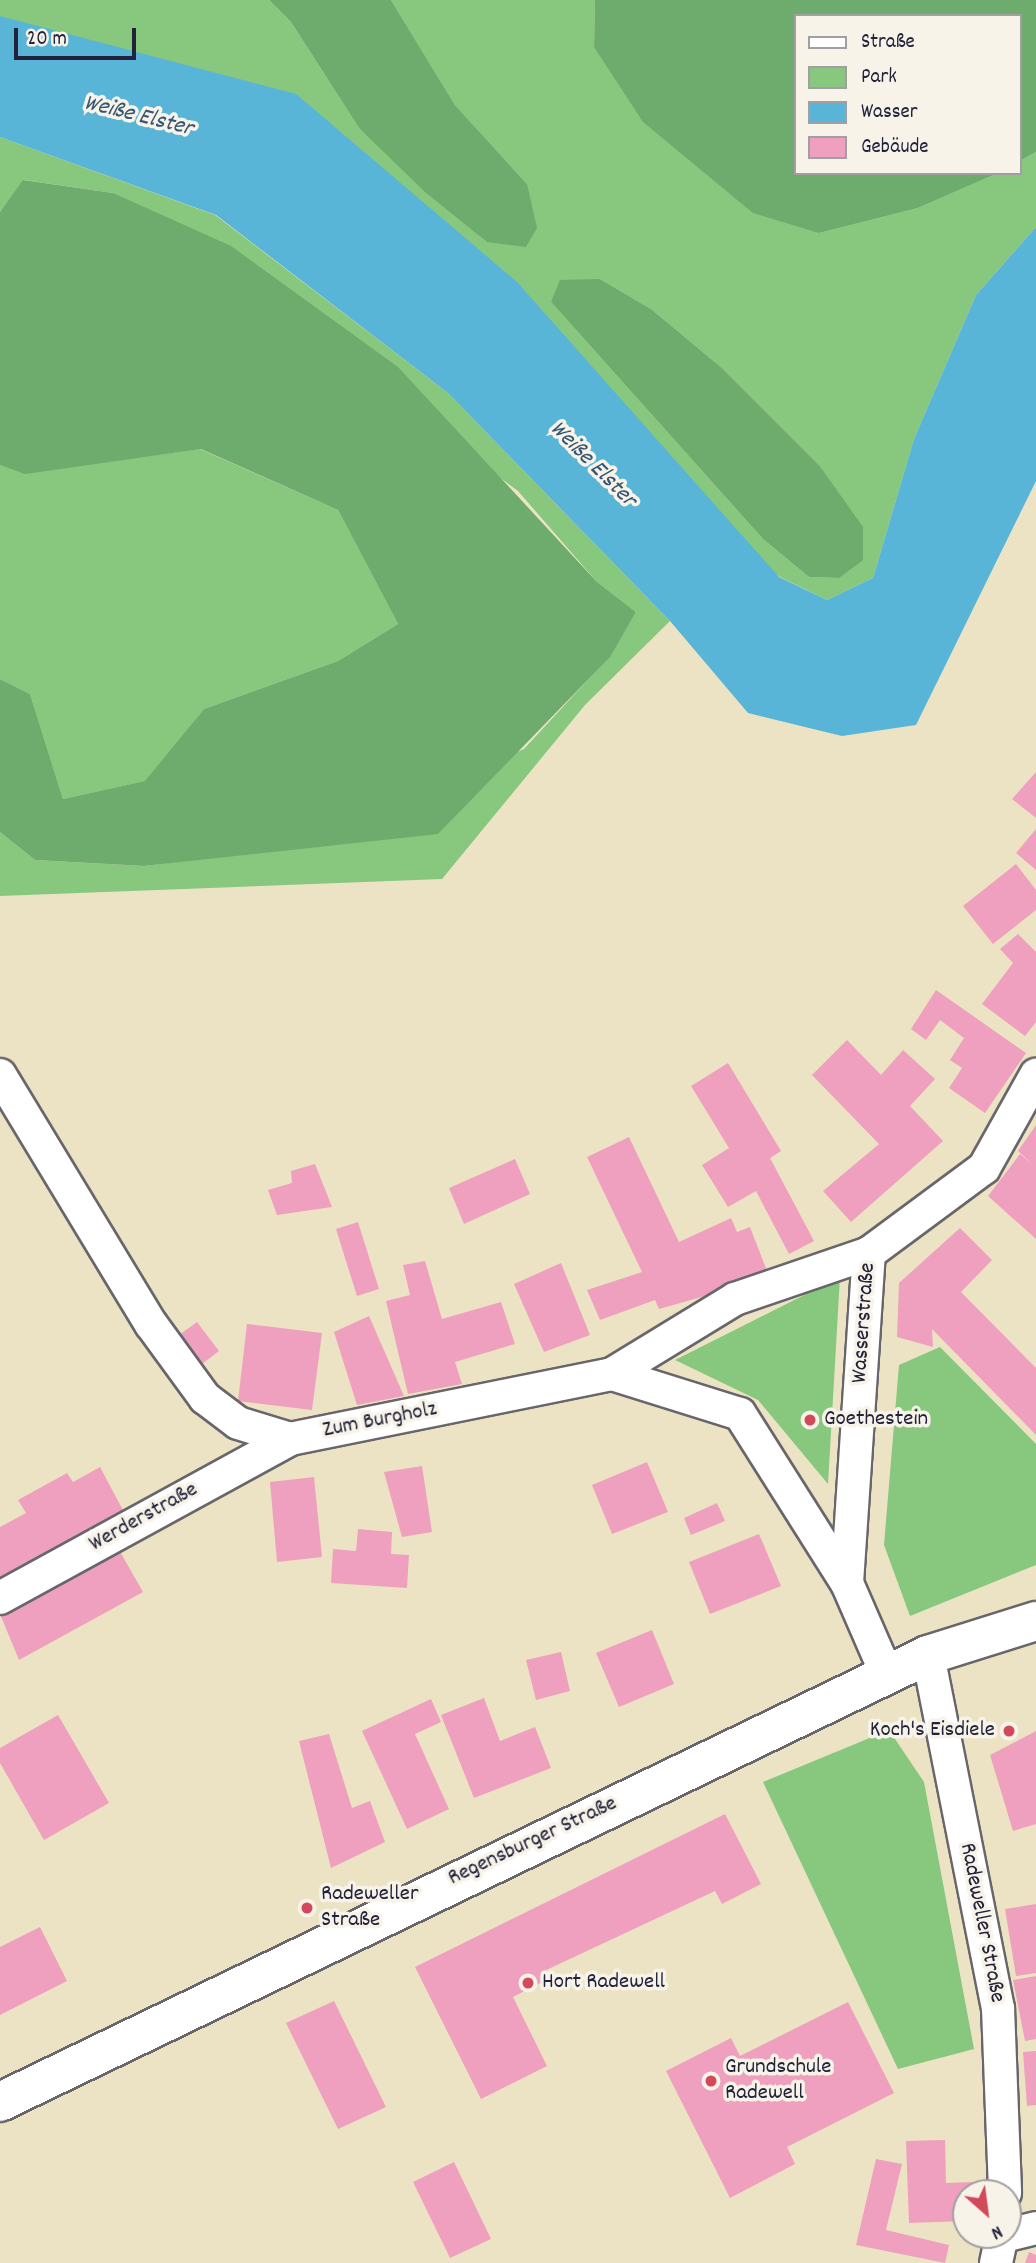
<!DOCTYPE html>
<meta charset="utf-8">
<style>
body{margin:0}
#map{position:relative;width:1036px;height:2263px;overflow:hidden;background:#ece3c4;font-family:Dekko,sans-serif}
div>[style]{position:absolute}
[style*='--x']{left:calc(var(--x)*1px);top:calc(var(--y)*1px);width:calc(var(--w)*1px);rotate:calc(var(--a)*1deg)}
.green>*{inset:0;background:#87c77e}
.forest>*{inset:0;background:#6dac6d}
.water>*{inset:0;background:#59b5d7}
.building>*{inset:0;background:#efa0be}
.roads{filter:drop-shadow(2px 0 #69666b) drop-shadow(-2px 0 #69666b) drop-shadow(0 2px #69666b) drop-shadow(0 -2px #69666b)}
.street>*{height:32px;margin:-16px;padding:0 16px;transform-origin:16px;border-radius:16px;background:#fff}
.secondary>*{height:38px;margin:-19px;padding:0 19px;transform-origin:19px;border-radius:19px;background:#fff}
.dots>*{width:19px;height:19px;translate:-50% -50%;box-sizing:border-box;border:4px solid #f7f3e8;border-radius:50%}
span{translate:-50% -50%;white-space:nowrap;text-align:center;line-height:1.15;-webkit-text-stroke:7px #f7f3e8;paint-order:stroke}
.street-label{font-size:23px;color:#22223b}
.poi-label{font-size:23px;color:#22223b}
.left{translate:0 -50%;text-align:left}
.right{translate:-100% -50%;text-align:right}
.water-label{font-size:24px;color:#355572;font-style:italic}
.legend{position:absolute;left:794px;top:14px;width:228px;height:161px;box-sizing:border-box;background:#f7f3e8;border:2px solid #a29fa3;margin:0;padding:9px 12px;list-style:none;font-size:21px;color:#22223b}
.legend li{display:flex;align-items:center;gap:14px;height:35px}
.legend b{width:35px;border:2px solid #a29fa3}
.north{position:absolute;left:952px;top:2179px;width:70px;height:70px;box-sizing:border-box;background:#f7f3e8;border:2px solid #a29fa3;border-radius:50%;rotate:152deg;font-size:19px;font-weight:700;line-height:28px;text-align:center;color:#22223b}
.north::after{content:'';display:block;margin:auto;width:24px;height:32px;background:#d1495b;clip-path:polygon(50% 0,100% 100%,50% 72%,0 100%)}
.scale{position:absolute;left:14px;top:28px;width:122px;height:32px;box-sizing:border-box;border:4px solid #22223b;border-top:0;padding-left:9px;font-size:21px;line-height:24px;white-space:nowrap;color:#22223b;-webkit-text-stroke:5px #f7f3e8;paint-order:stroke}
</style>
<div id="map">
<div class="green">
<i style="clip-path:polygon(evenodd,0 0,269px 0,291px 22px,359px 128px,487px 242px,527px 184px,455px 105px,391px 0,595px 0,594px 47px,819px 233px,918px 208px,998px 173px,1020px 173px,1020px 161px,1036px 152px,1036px 227px,976px 295px,914px 439px,873px 578px,827px 600px,780px 577px,0 16px,0 0,600px 279px,651px 309px,722px 368px,819px 465px,839px 578px,809px 577px,763px 539px,551px 302px,600px 279px)"></i>
<i style="clip-path:polygon(0 137px,215px 215px,448px 393px,670px 621px,585px 705px,442px 879px,0 896px,0 832px,35px 860px,144px 866px,289px 848px,524px 749px,609px 657px,636px 612px,597px 582px,518px 491px,113px 193px,24px 180px,0 212px)"></i>
<i style="clip-path:polygon(200px 449px,338px 510px,398px 624px,338px 661px,204px 709px,146px 781px,63px 799px,30px 694px,0 679px,0 465px,25px 473px)"></i>
<i style="clip-path:polygon(840px 1277px,828px 1484px,758px 1400px,675px 1360px)"></i>
<i style="clip-path:polygon(940px 1347px,1036px 1444px,1036px 1565px,910px 1616px,884px 1545px,899px 1365px)"></i>
<i style="clip-path:polygon(889px 1730px,924px 1782px,974px 2049px,898px 2069px,763px 1782px)"></i>
</div>
<div class="forest">
<i style="clip-path:polygon(269px 0,391px 0,455px 105px,527px 184px,537px 228px,526px 247px,487px 242px,425px 192px,359px 128px,291px 22px)"></i>
<i style="clip-path:polygon(595px 0,1036px 0,1036px 152px,1020px 161px,1020px 16px,796px 16px,796px 173px,998px 173px,918px 208px,819px 233px,753px 213px,643px 122px,594px 47px)"></i>
<i style="clip-path:polygon(23px 180px,113px 193px,231px 246px,398px 367px,597px 582px,636px 612px,610px 657px,438px 834px,144px 866px,35px 860px,0 832px,0 679px,30px 694px,63px 799px,145px 781px,204px 709px,338px 661px,398px 624px,338px 510px,201px 449px,25px 474px,0 465px,0 212px)"></i>
<i style="clip-path:polygon(600px 279px,651px 309px,722px 368px,819px 465px,863px 527px,863px 560px,839px 578px,809px 577px,763px 539px,551px 302px,560px 280px)"></i>
</div>
<div class="water">
<i style="clip-path:polygon(0 16px,296px 94px,517px 282px,779px 577px,827px 600px,873px 578px,914px 439px,976px 295px,1036px 227px,1036px 481px,916px 725px,842px 736px,748px 713px,670px 621px,448px 393px,216px 215px,0 137px)"></i>
</div>
<div class="building">
<i style="clip-path:polygon(1036px 772px,1036px 818px,1012px 799px)"></i>
<i style="clip-path:polygon(1036px 829px,1036px 870px,1016px 853px)"></i>
<i style="clip-path:polygon(1016px 864px,1036px 890px,1036px 910px,993px 944px,963px 906px)"></i>
<i style="clip-path:polygon(1018px 934px,1036px 952px,1036px 1022px,1025px 1036px,982px 1004px,1013px 963px,1000px 949px)"></i>
<i style="clip-path:polygon(936px 990px,1026px 1053px,985px 1113px,949px 1088px,962px 1068px,950px 1060px,964px 1038px,940px 1020px,926px 1040px,911px 1029px)"></i>
<i style="clip-path:polygon(847px 1040px,881px 1075px,903px 1050px,935px 1079px,910px 1106px,943px 1141px,851px 1222px,823px 1191px,879px 1144px,812px 1075px)"></i>
<i style="clip-path:polygon(728px 1063px,781px 1151px,770px 1158px,814px 1241px,789px 1254px,756px 1191px,728px 1207px,702px 1165px,729px 1148px,691px 1086px)"></i>
<i style="clip-path:polygon(1036px 1125px,1036px 1239px,988px 1196px,1020px 1154px,1033px 1165px,1018px 1151px)"></i>
<i style="clip-path:polygon(629px 1137px,679px 1242px,731px 1218px,737px 1232px,750px 1227px,767px 1271px,705px 1296px,659px 1309px,655px 1300px,600px 1320px,587px 1290px,642px 1272px,587px 1157px)"></i>
<i style="clip-path:polygon(515px 1159px,530px 1194px,464px 1224px,449px 1188px)"></i>
<i style="clip-path:polygon(315px 1164px,332px 1207px,277px 1215px,268px 1190px,292px 1183px,291px 1171px)"></i>
<i style="clip-path:polygon(358px 1222px,379px 1289px,357px 1296px,336px 1229px)"></i>
<i style="clip-path:polygon(960px 1228px,992px 1260px,961px 1292px,1036px 1368px,1036px 1435px,932px 1329px,933px 1347px,897px 1337px,899px 1283px)"></i>
<i style="clip-path:polygon(425px 1261px,442px 1319px,501px 1302px,515px 1344px,455px 1362px,462px 1384px,408px 1394px,386px 1301px,410px 1295px,403px 1265px)"></i>
<i style="clip-path:polygon(561px 1263px,590px 1335px,544px 1352px,514px 1284px)"></i>
<i style="clip-path:polygon(369px 1316px,404px 1396px,357px 1405px,334px 1332px)"></i>
<i style="clip-path:polygon(197px 1322px,219px 1351px,202px 1364px,179px 1335px)"></i>
<i style="clip-path:polygon(247px 1324px,322px 1333px,312px 1410px,238px 1401px)"></i>
<i style="clip-path:polygon(647px 1462px,668px 1512px,612px 1534px,592px 1485px)"></i>
<i style="clip-path:polygon(422px 1466px,432px 1532px,402px 1537px,384px 1472px)"></i>
<i style="clip-path:polygon(100px 1467px,124px 1512px,0 1581px,0 1527px,26px 1513px,18px 1500px,67px 1473px,73px 1482px)"></i>
<i style="clip-path:polygon(314px 1477px,322px 1557px,277px 1562px,270px 1482px)"></i>
<i style="clip-path:polygon(717px 1503px,725px 1521px,691px 1535px,684px 1518px)"></i>
<i style="clip-path:polygon(358px 1529px,392px 1532px,391px 1554px,409px 1555px,407px 1588px,331px 1583px,333px 1549px,356px 1551px)"></i>
<i style="clip-path:polygon(759px 1534px,781px 1586px,710px 1614px,689px 1562px)"></i>
<i style="clip-path:polygon(118px 1548px,143px 1592px,19px 1660px,0 1614px)"></i>
<i style="clip-path:polygon(652px 1630px,674px 1684px,619px 1707px,596px 1653px)"></i>
<i style="clip-path:polygon(561px 1652px,570px 1691px,536px 1700px,526px 1660px)"></i>
<i style="clip-path:polygon(484px 1698px,500px 1741px,535px 1727px,551px 1768px,474px 1798px,441px 1715px)"></i>
<i style="clip-path:polygon(431px 1699px,441px 1722px,415px 1734px,449px 1809px,407px 1829px,362px 1731px)"></i>
<i style="clip-path:polygon(58px 1715px,109px 1803px,44px 1840px,0 1763px,0 1748px)"></i>
<i style="clip-path:polygon(1036px 1731px,1036px 1824px,1013px 1831px,990px 1755px)"></i>
<i style="clip-path:polygon(329px 1734px,352px 1808px,370px 1801px,385px 1842px,331px 1868px,299px 1741px)"></i>
<i style="clip-path:polygon(725px 1814px,761px 1884px,722px 1904px,715px 1891px,542px 1972px,546px 1980px,513px 1997px,547px 2066px,481px 2099px,415px 1967px)"></i>
<i style="clip-path:polygon(1036px 1904px,1036px 1973px,1016px 1976px,1005px 1909px)"></i>
<i style="clip-path:polygon(40px 1927px,67px 1981px,0 2015px,0 1947px)"></i>
<i style="clip-path:polygon(1036px 1976px,1036px 2039px,1025px 2041px,1013px 1980px)"></i>
<i style="clip-path:polygon(334px 2001px,386px 2107px,338px 2129px,286px 2023px)"></i>
<i style="clip-path:polygon(848px 2002px,894px 2093px,787px 2147px,795px 2164px,730px 2198px,666px 2071px,731px 2038px,740px 2056px)"></i>
<i style="clip-path:polygon(1036px 2051px,1036px 2105px,1027px 2106px,1023px 2052px)"></i>
<i style="clip-path:polygon(945px 2140px,946px 2183px,973px 2182px,974px 2193px,966px 2193px,966px 2221px,909px 2223px,906px 2141px)"></i>
<i style="clip-path:polygon(876px 2159px,902px 2164px,886px 2230px,949px 2245px,945px 2263px,856px 2245px)"></i>
<i style="clip-path:polygon(454px 2162px,491px 2239px,450px 2258px,413px 2182px)"></i>
<i style="clip-path:polygon(1029px 2252px,1036px 2255px,1036px 2263px,1025px 2263px)"></i>
</div>
<div class="roads">
<div class="street">
<i style="--x:0;--y:1075;--w:291;--a:58.8"></i>
<i style="--x:151;--y:1324;--w:92;--a:53.9"></i>
<i style="--x:205;--y:1398;--w:41;--a:37.1"></i>
<i style="--x:238;--y:1423;--w:54;--a:17.1"></i>
<i style="--x:290;--y:1439;--w:328;--a:-11.4"></i>
<i style="--x:612;--y:1374;--w:134;--a:17.4"></i>
<i style="--x:740;--y:1414;--w:200;--a:57.7"></i>
<i style="--x:612;--y:1374;--w:144;--a:-31.4"></i>
<i style="--x:735;--y:1299;--w:142;--a:-18.9"></i>
<i style="--x:0;--y:1598;--w:331;--a:-28.7"></i>
<i style="--x:928;--y:1655;--w:360;--a:78.8"></i>
<i style="--x:998;--y:2008;--w:185;--a:87.8"></i>
<i style="--x:887;--y:1675;--w:100;--a:-113.5"></i>
<i style="--x:847;--y:1583;--w:331;--a:-86.2"></i>
<i style="--x:869;--y:1253;--w:143;--a:-36.5"></i>
<i style="--x:984;--y:1168;--w:107;--a:-60.8"></i>
<i style="--x:1008;--y:2235;--w:29;--a:-14"></i>
<i style="--x:996;--y:2263;--w:29;--a:-78"></i>
</div>
<div class="secondary">
<i style="--x:0;--y:2102;--w:1030;--a:-25.72"></i>
<i style="--x:928;--y:1655;--w:113;--a:-17.5"></i>
</div>
</div>
<div class="dots">
<i style="left:810px;top:1420px;background:#d1495b"></i>
<i style="left:1009px;top:1731px;background:#d1495b"></i>
<i style="left:307px;top:1908px;background:#d1495b"></i>
<i style="left:528px;top:1983px;background:#d1495b"></i>
<i style="left:711px;top:2081px;background:#d1495b"></i>
</div>
<div class="street-label">
<span style="left:865px;top:1323px;rotate:-86deg">Wasserstraße</span>
<span style="left:380px;top:1421px;rotate:-11deg">Zum Burgholz</span>
<span style="left:144px;top:1518px;rotate:-29deg">Werderstraße</span>
<span style="left:533px;top:1842px;rotate:-25deg">Regensburger Straße</span>
<span style="left:981px;top:1923px;rotate:79deg">Radeweller Straße</span>
</div>
<div class="poi-label">
<span class="left" style="left:824px;top:1420px">Goethestein</span>
<span class="right" style="left:995px;top:1731px">Koch's Eisdiele</span>
<span class="left" style="left:321px;top:1908px">Radeweller<br>Straße</span>
<span class="left" style="left:542px;top:1983px">Hort Radewell</span>
<span class="left" style="left:725px;top:2081px">Grundschule<br>Radewell</span>
</div>
<div class="water-label">
<span style="left:138px;top:117px;rotate:14deg">Weiße Elster</span>
<span style="left:592px;top:465px;rotate:45deg">Weiße Elster</span>
</div>
<ul class="legend">
<li><b style="height:9px;background:#fff"></b>Straße</li>
<li><b style="height:19px;background:#87c77e"></b>Park</li>
<li><b style="height:19px;background:#59b5d7"></b>Wasser</li>
<li><b style="height:19px;background:#efa0be"></b>Gebäude</li>
</ul>
<div class="north">N</div>
<div class="scale">20 m</div>
</div>
